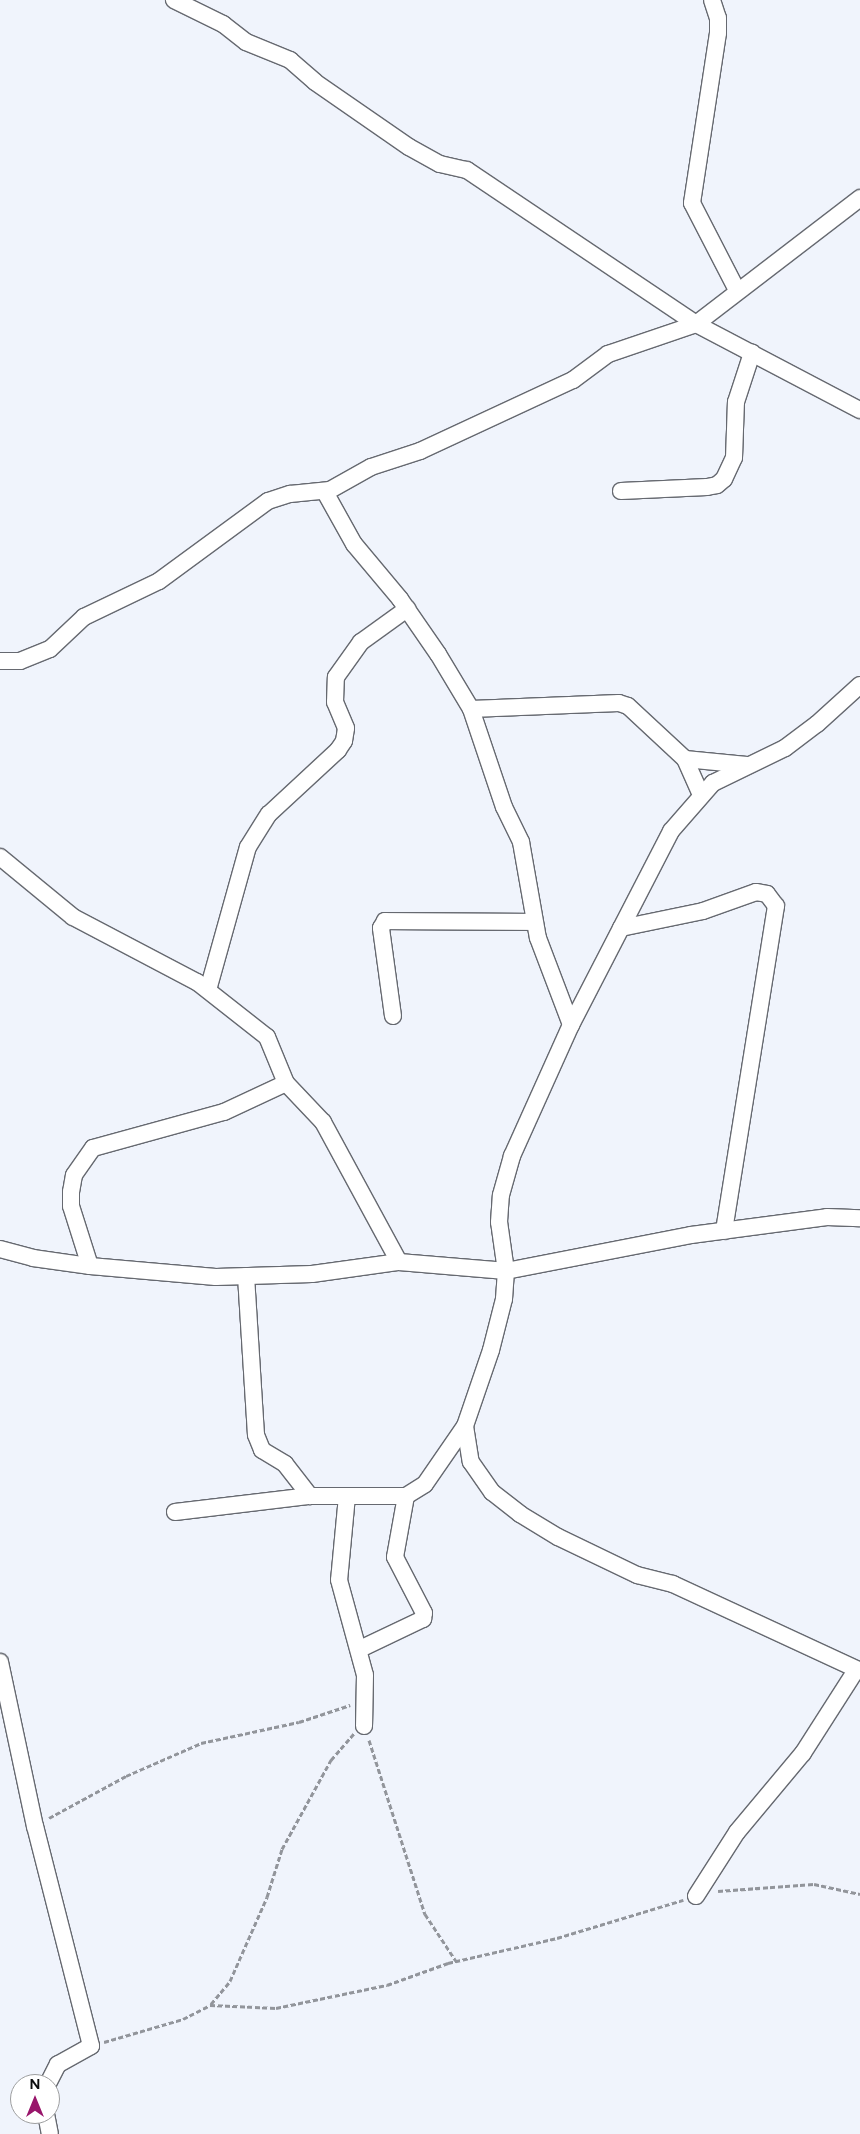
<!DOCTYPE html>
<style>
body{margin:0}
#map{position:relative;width:860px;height:2134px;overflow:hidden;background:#f0f4fc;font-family:Figtree,sans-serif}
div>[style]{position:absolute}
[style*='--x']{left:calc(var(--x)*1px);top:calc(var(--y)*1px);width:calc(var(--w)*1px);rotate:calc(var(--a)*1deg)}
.path>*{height:3px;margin-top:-1.5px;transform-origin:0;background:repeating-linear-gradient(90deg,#92959b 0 5px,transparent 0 7.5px)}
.roads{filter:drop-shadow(1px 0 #666970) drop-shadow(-1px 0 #666970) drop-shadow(0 1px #666970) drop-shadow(0 -1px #666970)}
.minor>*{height:16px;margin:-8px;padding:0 8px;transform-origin:8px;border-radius:8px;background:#fff}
span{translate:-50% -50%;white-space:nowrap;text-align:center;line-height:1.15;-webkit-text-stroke:4.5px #fff;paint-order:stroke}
.north{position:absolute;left:10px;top:2074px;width:50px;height:50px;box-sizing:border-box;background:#fff;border:1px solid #9d9e9f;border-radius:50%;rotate:0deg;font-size:14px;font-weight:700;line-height:20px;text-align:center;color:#0b0c0e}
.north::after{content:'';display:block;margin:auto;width:18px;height:22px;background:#99166b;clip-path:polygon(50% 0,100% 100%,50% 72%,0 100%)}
</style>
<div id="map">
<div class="path">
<i style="--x:369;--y:1740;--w:183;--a:72.2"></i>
<i style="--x:425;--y:1914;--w:56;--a:56.6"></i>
<i style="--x:49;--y:1818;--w:88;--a:-28.6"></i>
<i style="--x:126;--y:1776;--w:82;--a:-23.7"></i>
<i style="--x:201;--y:1743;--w:100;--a:-12.1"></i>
<i style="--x:299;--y:1722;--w:54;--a:-18.4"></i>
<i style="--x:718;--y:1891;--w:96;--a:-4.2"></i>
<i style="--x:814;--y:1884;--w:47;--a:12.3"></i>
<i style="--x:211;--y:2004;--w:30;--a:-50"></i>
<i style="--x:230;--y:1981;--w:92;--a:-66.2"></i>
<i style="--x:267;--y:1897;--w:50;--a:-72.6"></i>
<i style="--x:282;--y:1849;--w:102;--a:-61.2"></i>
<i style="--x:331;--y:1760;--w:35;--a:-49"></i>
<i style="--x:104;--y:2042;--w:82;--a:-16.2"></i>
<i style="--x:183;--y:2019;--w:30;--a:-27"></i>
<i style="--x:210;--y:2005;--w:66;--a:2.6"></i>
<i style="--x:276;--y:2008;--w:113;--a:-11.7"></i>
<i style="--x:387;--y:1985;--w:65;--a:-19.8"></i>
<i style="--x:448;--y:1963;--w:112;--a:-12.9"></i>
<i style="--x:557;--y:1938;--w:132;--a:-16.8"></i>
</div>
<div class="roads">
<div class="minor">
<i style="--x:174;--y:0;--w:55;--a:26.1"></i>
<i style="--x:223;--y:24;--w:29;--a:38"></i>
<i style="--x:246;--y:42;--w:48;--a:22.2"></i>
<i style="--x:290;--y:60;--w:33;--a:41"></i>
<i style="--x:315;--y:82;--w:114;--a:34.7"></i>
<i style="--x:409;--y:147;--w:35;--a:29"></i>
<i style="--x:440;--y:164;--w:28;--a:13"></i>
<i style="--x:467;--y:170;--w:276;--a:33.9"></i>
<i style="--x:696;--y:324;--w:185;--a:27.7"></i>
<i style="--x:712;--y:0;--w:19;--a:72"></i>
<i style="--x:718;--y:18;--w:15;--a:90"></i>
<i style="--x:718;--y:33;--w:172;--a:98.7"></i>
<i style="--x:692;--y:203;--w:98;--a:62.7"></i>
<i style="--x:621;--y:491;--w:86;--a:-2.7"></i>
<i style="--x:707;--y:487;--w:10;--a:-11"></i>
<i style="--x:717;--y:485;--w:9;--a:-41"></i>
<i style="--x:724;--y:479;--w:23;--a:-65"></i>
<i style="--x:734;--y:458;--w:56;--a:-88"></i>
<i style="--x:736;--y:402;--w:52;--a:-71.9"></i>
<i style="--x:325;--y:492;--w:60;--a:60.9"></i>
<i style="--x:354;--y:544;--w:72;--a:50.1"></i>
<i style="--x:400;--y:599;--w:67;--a:55.4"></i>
<i style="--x:438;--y:654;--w:64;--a:59"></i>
<i style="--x:471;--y:709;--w:103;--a:71.4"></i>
<i style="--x:504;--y:807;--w:39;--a:64"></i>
<i style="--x:521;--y:842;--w:97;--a:80"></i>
<i style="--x:538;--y:938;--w:93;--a:69.2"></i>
<i style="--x:0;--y:661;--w:20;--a:0"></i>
<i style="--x:20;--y:661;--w:32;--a:-22"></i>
<i style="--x:50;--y:649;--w:47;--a:-43.3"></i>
<i style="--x:84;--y:617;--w:83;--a:-25.6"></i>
<i style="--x:159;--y:581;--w:135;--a:-36.3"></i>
<i style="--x:268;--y:501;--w:23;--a:-18"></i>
<i style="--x:290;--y:494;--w:40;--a:-5.7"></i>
<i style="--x:330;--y:490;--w:47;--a:-29.3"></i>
<i style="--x:371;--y:467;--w:52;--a:-18.1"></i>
<i style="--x:420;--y:451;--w:169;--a:-24.9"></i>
<i style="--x:573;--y:380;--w:44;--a:-36.6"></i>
<i style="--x:608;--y:354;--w:93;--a:-18.8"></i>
<i style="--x:696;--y:324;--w:207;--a:-37.5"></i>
<i style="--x:471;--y:709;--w:148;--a:-2.3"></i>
<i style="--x:619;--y:703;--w:9;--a:18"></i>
<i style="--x:628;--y:706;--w:78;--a:42.9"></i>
<i style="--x:685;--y:759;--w:39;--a:66"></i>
<i style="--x:685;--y:759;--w:62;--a:5.5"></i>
<i style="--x:0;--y:857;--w:94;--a:39.4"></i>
<i style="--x:73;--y:917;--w:140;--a:27.7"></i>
<i style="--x:197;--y:982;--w:89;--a:38.2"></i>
<i style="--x:267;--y:1037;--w:50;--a:67.6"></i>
<i style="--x:286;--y:1083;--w:54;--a:46.5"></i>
<i style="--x:323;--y:1122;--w:159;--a:61.5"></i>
<i style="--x:621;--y:928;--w:84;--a:-11.7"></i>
<i style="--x:703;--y:911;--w:56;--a:-19.7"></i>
<i style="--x:756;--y:892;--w:11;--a:10"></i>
<i style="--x:767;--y:894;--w:15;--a:53"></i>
<i style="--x:776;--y:906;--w:329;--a:99.1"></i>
<i style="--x:208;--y:990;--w:148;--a:-74.4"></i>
<i style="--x:248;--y:847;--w:39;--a:-58"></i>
<i style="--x:269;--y:814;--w:94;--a:-42.8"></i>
<i style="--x:338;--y:750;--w:11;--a:-56"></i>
<i style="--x:344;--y:741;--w:13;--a:-81"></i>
<i style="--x:346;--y:728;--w:28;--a:-113"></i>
<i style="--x:335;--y:702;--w:25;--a:-88"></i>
<i style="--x:336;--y:677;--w:43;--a:-54.5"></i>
<i style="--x:361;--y:642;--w:57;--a:-35.7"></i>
<i style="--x:393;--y:1016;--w:89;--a:-97.8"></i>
<i style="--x:381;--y:928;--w:8;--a:-60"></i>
<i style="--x:385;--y:921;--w:149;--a:0.4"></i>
<i style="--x:0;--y:1249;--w:34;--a:15"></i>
<i style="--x:33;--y:1258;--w:58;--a:8"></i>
<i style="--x:90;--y:1266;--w:126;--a:5"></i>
<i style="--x:216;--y:1277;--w:96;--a:-1.8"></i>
<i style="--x:312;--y:1274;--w:88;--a:-7.9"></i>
<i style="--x:399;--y:1262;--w:107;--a:4.8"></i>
<i style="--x:506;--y:1271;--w:188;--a:-11"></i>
<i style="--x:691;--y:1235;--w:137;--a:-7.5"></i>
<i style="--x:827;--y:1217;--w:33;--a:2"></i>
<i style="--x:90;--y:1266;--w:63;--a:-107.6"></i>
<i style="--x:71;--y:1206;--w:14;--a:-90"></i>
<i style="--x:71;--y:1192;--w:17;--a:-80"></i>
<i style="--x:74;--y:1175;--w:33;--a:-55"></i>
<i style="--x:93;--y:1148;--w:136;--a:-15.4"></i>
<i style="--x:224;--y:1112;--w:68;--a:-25.1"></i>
<i style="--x:246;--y:1276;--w:159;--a:86.4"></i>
<i style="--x:256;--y:1435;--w:16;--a:68"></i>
<i style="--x:262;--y:1450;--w:27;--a:31"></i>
<i style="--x:285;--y:1464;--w:41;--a:52"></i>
<i style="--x:465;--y:1426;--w:36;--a:81"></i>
<i style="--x:471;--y:1462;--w:37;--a:55"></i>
<i style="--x:492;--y:1492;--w:36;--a:38"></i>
<i style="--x:520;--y:1514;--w:44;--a:31.2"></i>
<i style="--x:558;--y:1537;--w:88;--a:25.7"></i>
<i style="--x:637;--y:1575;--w:37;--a:14"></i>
<i style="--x:673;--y:1584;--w:206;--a:24.9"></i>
<i style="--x:347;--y:1496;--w:84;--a:95.4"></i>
<i style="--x:339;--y:1580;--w:98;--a:74.7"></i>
<i style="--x:365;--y:1675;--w:51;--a:91.1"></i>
<i style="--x:175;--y:1512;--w:136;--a:-6.8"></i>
<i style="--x:310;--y:1496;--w:96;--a:0"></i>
<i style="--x:406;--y:1496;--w:22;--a:-32"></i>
<i style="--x:425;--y:1484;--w:70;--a:-55.4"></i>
<i style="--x:465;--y:1426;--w:80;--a:-71.1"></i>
<i style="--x:491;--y:1350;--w:53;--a:-75.7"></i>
<i style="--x:504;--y:1299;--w:28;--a:-86"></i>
<i style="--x:506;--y:1271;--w:49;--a:-98.1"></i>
<i style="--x:499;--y:1222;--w:27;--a:-86"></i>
<i style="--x:501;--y:1195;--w:41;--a:-74.2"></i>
<i style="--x:512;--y:1156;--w:144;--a:-65.8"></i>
<i style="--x:571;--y:1025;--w:218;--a:-62.7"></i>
<i style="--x:671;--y:831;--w:64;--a:-48.8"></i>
<i style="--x:713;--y:783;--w:80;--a:-25.9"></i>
<i style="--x:785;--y:748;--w:40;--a:-37"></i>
<i style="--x:817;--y:724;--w:58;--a:-42.2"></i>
<i style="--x:360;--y:1649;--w:70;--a:-25.5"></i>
<i style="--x:423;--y:1619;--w:6;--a:-81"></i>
<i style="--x:424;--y:1613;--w:63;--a:-117.4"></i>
<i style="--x:395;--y:1557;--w:62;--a:-79.8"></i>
<i style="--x:0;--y:1662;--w:168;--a:78"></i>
<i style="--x:35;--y:1826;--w:227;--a:75.7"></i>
<i style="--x:91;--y:2046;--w:38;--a:151"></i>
<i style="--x:58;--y:2064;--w:22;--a:117"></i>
<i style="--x:696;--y:1896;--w:76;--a:-57.4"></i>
<i style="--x:737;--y:1832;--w:103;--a:-50.1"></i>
<i style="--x:803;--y:1753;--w:98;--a:-57.4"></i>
<i style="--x:46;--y:2114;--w:20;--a:79"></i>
</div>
</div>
<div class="north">N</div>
</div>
